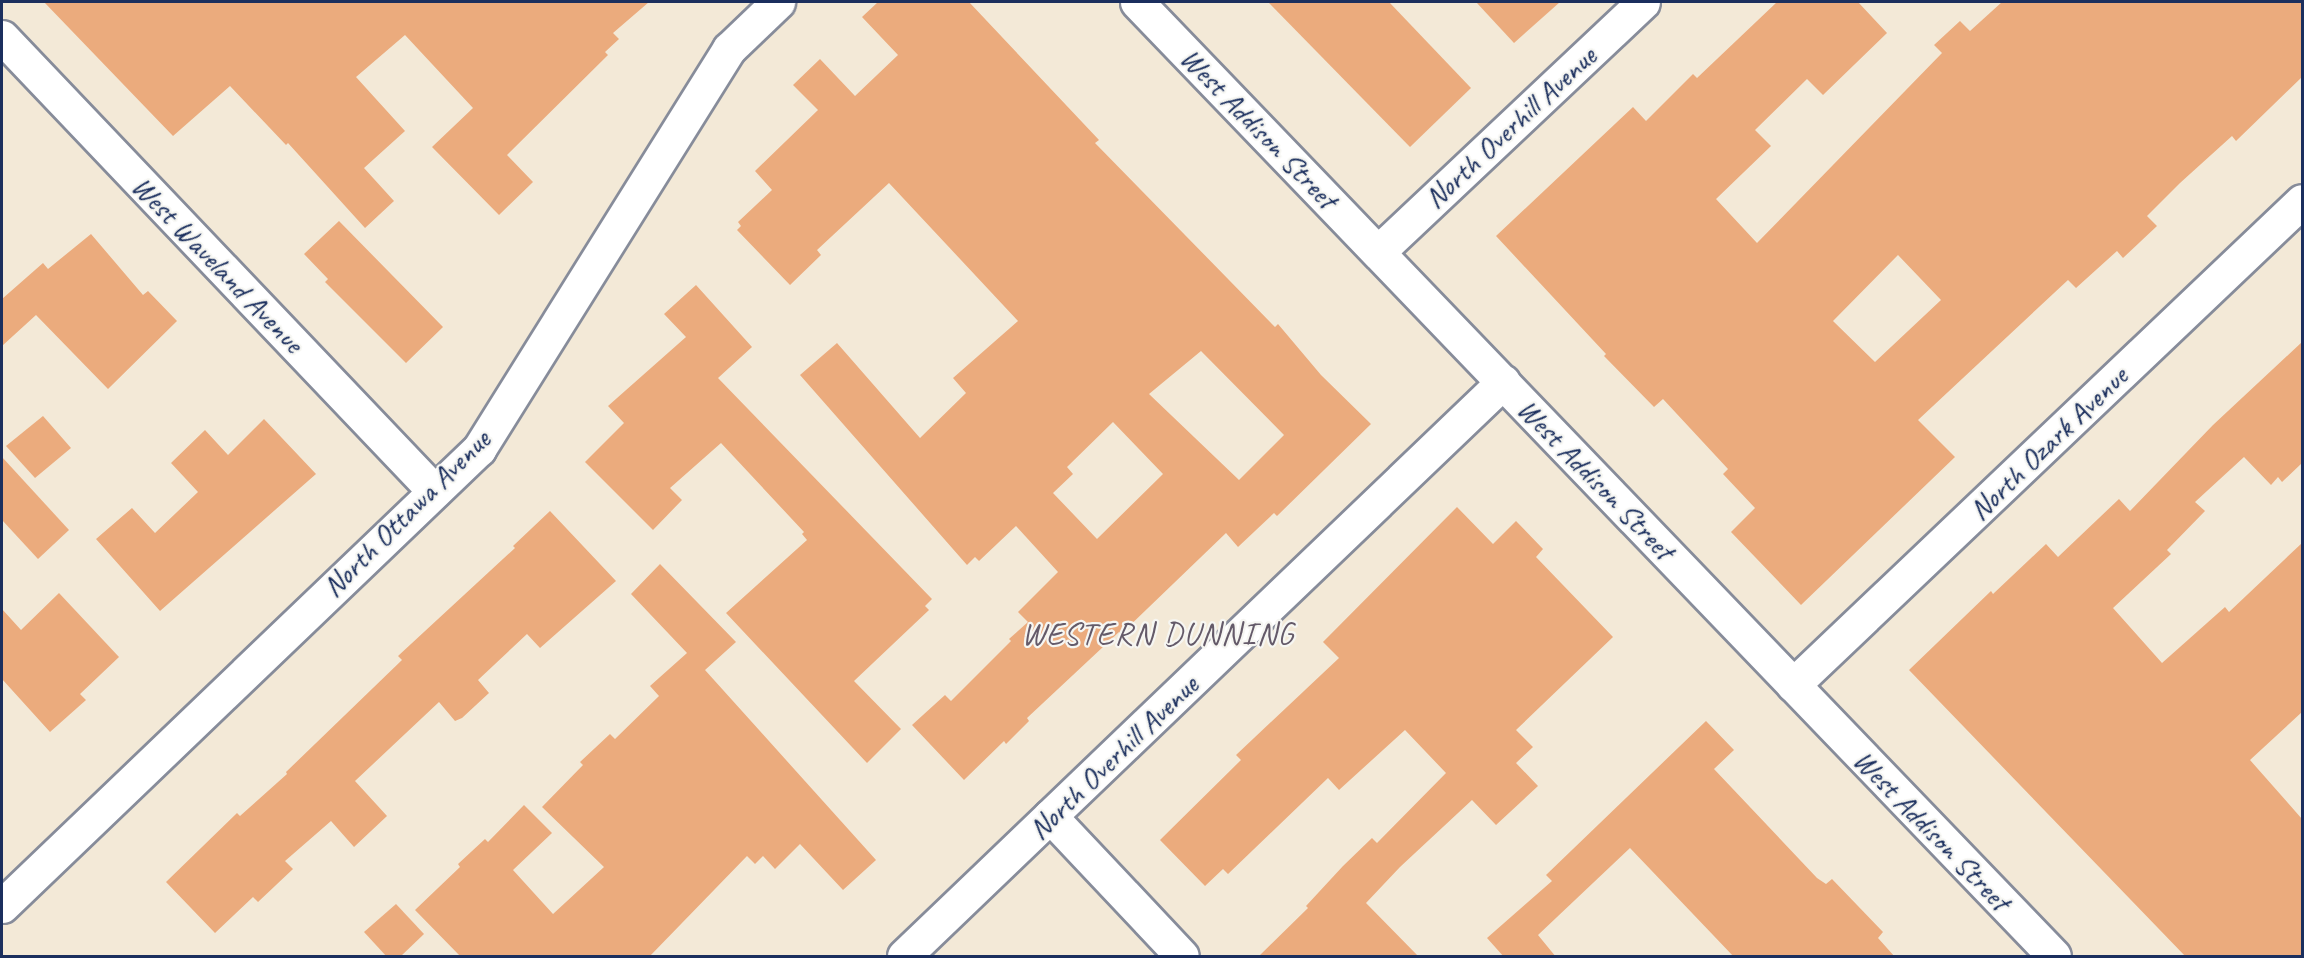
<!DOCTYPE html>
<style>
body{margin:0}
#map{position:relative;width:2304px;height:958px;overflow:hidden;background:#f3e9d7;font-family:Caveat,sans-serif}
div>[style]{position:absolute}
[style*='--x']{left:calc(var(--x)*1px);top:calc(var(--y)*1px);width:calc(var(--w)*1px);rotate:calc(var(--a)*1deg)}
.building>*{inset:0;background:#ebab7d}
.roads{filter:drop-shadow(2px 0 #878c9a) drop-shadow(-2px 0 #878c9a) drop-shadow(0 2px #878c9a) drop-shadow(0 -2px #878c9a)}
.minor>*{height:33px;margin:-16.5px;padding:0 16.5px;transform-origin:16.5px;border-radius:16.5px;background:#fff}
span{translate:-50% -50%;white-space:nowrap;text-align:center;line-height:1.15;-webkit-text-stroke:4.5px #f6f6f2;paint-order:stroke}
.street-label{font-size:30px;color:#1b2f5e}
.neighbourhood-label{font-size:32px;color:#645a69;letter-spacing:1.5px}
.frame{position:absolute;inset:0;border:3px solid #1b2f5e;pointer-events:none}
</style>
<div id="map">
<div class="building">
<i style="clip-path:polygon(44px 2px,649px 2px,613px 33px,619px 39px,605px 52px,608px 55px,507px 155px,533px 182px,499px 215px,432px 147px,473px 108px,405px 35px,356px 77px,405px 131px,364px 168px,394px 201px,365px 228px,288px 143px,286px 145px,230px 86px,173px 136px)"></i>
<i style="clip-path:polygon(evenodd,878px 2px,969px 2px,1099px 140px,1095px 143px,1275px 327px,1278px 324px,1321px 375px,1371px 424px,1277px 516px,1274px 513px,1238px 547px,1226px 533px,1121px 634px,1119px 632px,1027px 718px,1029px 721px,1006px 744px,1004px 741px,964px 780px,912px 725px,945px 695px,951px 701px,1011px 641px,1009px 639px,1028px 622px,1018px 612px,1058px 572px,1016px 526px,979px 561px,975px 557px,967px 565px,800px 375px,837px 343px,920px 438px,966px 393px,953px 378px,1018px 321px,889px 183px,817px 250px,821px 255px,790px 285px,737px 230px,741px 226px,738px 222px,772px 190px,755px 171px,818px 110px,793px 85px,820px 59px,855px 96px,898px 55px,862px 17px,878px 2px,1201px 351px,1284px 435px,1239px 480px,1149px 394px,1201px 351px,878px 2px,1113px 422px,1163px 474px,1097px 539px,1053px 493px,1073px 474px,1067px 467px,1113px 422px)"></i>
<i style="clip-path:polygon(1268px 2px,1389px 2px,1471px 88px,1410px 147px)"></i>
<i style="clip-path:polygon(1476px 2px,1560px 2px,1514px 43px)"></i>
<i style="clip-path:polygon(evenodd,1777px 2px,1858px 2px,1887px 33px,1823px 95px,1807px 79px,1755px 130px,1771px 146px,1716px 199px,1757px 243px,1942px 53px,1934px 45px,1960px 21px,1970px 31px,2002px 2px,2302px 2px,2302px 77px,2236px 141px,2232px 136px,2180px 183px,2147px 216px,2157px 226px,2123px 258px,2117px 251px,2076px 288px,2068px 280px,1918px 420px,1955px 457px,1801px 605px,1731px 532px,1755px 508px,1723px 474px,1728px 469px,1663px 399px,1654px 407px,1604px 356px,1606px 354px,1496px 236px,1633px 107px,1646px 121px,1693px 74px,1697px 78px,1777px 2px,1898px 255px,1941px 300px,1875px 362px,1833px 321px,1898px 255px)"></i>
<i style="clip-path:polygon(339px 221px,443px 327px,406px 363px,325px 282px,328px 279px,304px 254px)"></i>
<i style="clip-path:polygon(91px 234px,143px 295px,148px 291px,177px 321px,108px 389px,36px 315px,2px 346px,2px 299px,43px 263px,48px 269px)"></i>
<i style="clip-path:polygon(696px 285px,752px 347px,718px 378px,932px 599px,925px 606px,929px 610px,854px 681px,901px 729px,867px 763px,726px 613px,807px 540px,802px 534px,804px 532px,721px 443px,670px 488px,682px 500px,653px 530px,585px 462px,624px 423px,608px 406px,686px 337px,664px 314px)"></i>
<i style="clip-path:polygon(2302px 342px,2302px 463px,2282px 482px,2278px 477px,2271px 485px,2244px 457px,2195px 502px,2205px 511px,2167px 550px,2171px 554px,2113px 608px,2162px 663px,2225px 607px,2229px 612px,2302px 543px,2302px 712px,2250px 760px,2302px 819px,2302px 957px,2186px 957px,1909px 670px,1991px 591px,1993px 594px,2046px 544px,2058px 557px,2119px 499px,2130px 511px,2213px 425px)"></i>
<i style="clip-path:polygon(43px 416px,71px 448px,35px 478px,6px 446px)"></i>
<i style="clip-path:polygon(264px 419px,316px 474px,160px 611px,96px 539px,132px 508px,155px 533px,198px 492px,171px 463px,205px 430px,228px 455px)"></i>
<i style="clip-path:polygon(2px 457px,69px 530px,38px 559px,2px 520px)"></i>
<i style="clip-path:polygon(1457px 507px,1493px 544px,1516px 521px,1543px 549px,1536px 557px,1613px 637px,1516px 730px,1533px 747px,1516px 763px,1538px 786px,1496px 825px,1472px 800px,1400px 867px,1366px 903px,1419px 957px,1258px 957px,1308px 908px,1306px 906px,1343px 866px,1372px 838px,1377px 843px,1446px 773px,1405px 730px,1339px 790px,1328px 778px,1228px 874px,1223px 869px,1205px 886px,1160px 840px,1241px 760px,1236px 755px,1339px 658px,1323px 642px)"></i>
<i style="clip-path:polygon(550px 511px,616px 581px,540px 648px,527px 634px,478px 680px,489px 693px,462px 718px,455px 721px,439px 702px,355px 781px,387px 816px,354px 847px,331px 821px,285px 861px,293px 869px,258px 902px,253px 897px,215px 933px,166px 882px,237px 813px,240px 816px,287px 774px,286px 772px,402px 660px,398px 656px,515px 548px,513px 546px)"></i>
<i style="clip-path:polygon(660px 564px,736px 642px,705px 670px,876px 860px,843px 890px,800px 844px,775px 869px,763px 856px,755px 864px,747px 856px,649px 957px,461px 957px,415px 910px,460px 867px,458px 864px,485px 839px,488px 842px,524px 805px,552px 833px,513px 870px,553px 914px,604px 867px,542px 807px,583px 765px,580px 762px,610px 734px,615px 739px,659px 696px,650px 686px,687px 653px,631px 594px)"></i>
<i style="clip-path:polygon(59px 593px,119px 657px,80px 694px,86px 700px,50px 732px,2px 679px,2px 609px,21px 630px)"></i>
<i style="clip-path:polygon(1706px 721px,1734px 750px,1714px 769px,1817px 878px,1826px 884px,1832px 879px,1883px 932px,1878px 938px,1895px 957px,1734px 957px,1630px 848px,1538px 935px,1556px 957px,1504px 957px,1487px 938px,1552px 881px,1546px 875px)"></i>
<i style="clip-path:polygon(396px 904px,424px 934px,400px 957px,387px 957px,364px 932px)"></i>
</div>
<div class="roads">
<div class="minor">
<i style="--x:1137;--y:2;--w:1323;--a:46.13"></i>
<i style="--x:2;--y:37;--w:627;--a:46.42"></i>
<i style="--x:1378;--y:252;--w:364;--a:-43.3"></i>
<i style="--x:1793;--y:685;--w:702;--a:-43.56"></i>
<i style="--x:1050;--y:816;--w:192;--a:46.7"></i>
<i style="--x:2;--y:906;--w:661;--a:-43.77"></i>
<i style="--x:479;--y:449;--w:472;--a:-58"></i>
<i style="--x:729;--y:49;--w:68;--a:-43.8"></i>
<i style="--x:904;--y:956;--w:830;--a:-43.78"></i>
</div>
</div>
<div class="street-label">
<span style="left:1510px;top:127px;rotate:-43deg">North Overhill Avenue</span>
<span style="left:1259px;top:128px;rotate:46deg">West Addison Street</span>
<span style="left:218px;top:264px;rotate:46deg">West Waveland Avenue</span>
<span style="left:2048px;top:443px;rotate:-44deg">North Ozark Avenue</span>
<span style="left:1596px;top:479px;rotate:46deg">West Addison Street</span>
<span style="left:406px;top:513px;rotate:-45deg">North Ottawa Avenue</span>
<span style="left:1113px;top:757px;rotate:-44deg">North Overhill Avenue</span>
<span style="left:1932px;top:830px;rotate:46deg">West Addison Street</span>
</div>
<div class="neighbourhood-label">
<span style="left:1158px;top:634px">WESTERN DUNNING</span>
</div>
<div class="frame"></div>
</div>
